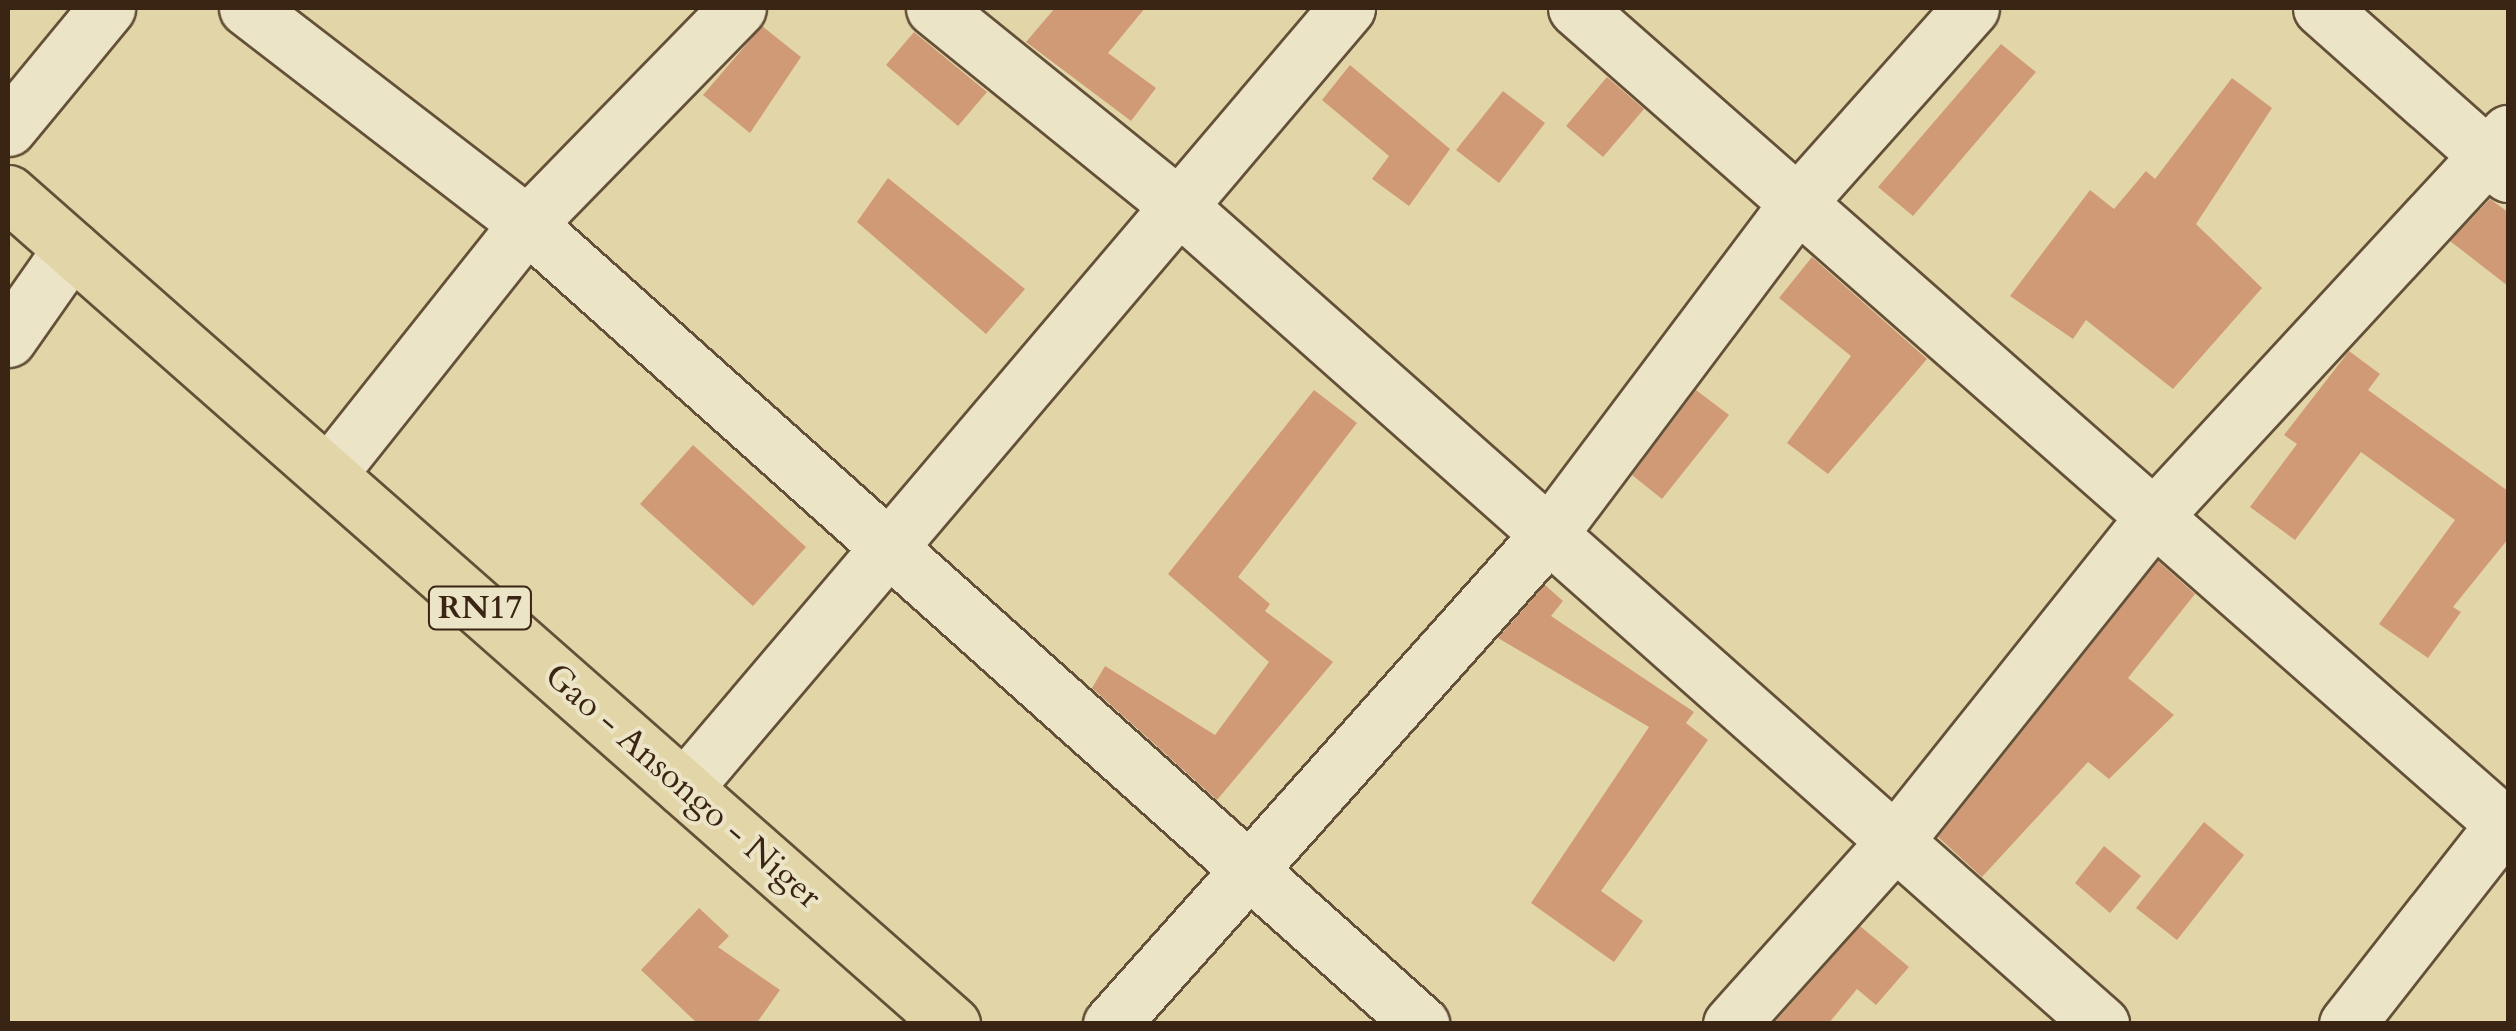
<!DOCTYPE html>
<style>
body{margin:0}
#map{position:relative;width:2516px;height:1031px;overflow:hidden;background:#e2d6a8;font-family:Cardo,serif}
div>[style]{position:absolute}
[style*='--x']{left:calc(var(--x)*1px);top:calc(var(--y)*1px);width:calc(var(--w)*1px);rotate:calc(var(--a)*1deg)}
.building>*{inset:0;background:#d19a77}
.roads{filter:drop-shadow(2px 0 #645038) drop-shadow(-2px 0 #645038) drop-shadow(0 2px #645038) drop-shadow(0 -2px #645038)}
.street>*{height:55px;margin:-27.5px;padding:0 27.5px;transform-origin:27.5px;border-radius:27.5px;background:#ece4c6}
.primary>*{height:55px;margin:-27.5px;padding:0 27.5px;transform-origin:27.5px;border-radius:27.5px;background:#e2d6a8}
span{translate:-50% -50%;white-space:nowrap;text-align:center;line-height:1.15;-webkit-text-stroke:8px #ece4c6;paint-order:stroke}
.shield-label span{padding:2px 8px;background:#ece4c6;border:2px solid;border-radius:8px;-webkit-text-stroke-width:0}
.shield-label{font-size:32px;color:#3a2413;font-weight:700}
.street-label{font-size:35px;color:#3a2413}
.frame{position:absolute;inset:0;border:10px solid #3a2413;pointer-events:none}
</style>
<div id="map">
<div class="building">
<i style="clip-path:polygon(1055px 8px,1145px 8px,1108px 53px,1156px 88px,1131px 121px,1026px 42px)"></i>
<i style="clip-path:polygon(762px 26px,801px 57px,750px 133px,703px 95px)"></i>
<i style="clip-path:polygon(914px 32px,987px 92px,958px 126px,886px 65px)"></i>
<i style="clip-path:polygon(2001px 44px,2036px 72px,1913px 216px,1878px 187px)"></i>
<i style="clip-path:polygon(1350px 65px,1450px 149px,1409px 206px,1372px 179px,1389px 156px,1322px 100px)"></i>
<i style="clip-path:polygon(1607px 77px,1644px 109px,1603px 157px,1566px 126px)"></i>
<i style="clip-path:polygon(2232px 78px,2272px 108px,2196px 224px,2262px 288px,2173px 389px,2086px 320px,2073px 339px,2010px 296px,2090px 190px,2114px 209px,2146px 171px,2155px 179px)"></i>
<i style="clip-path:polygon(1503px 91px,1545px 123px,1499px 183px,1456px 150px)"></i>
<i style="clip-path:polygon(888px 178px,1025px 289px,986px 334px,857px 222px)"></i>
<i style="clip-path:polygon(2490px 199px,2508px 212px,2508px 286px,2450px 241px)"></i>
<i style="clip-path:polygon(1812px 257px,1927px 359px,1828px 474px,1787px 443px,1851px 356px,1779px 298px)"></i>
<i style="clip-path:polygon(2349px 351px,2380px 374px,2368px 390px,2508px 491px,2508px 539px,2453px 607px,2461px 612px,2428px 658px,2379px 624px,2455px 520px,2361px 452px,2295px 540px,2250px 507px,2297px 444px,2284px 435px)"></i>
<i style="clip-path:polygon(1314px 390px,1357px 423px,1238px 577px,1270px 604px,1265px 611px,1333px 662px,1217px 800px,1092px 688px,1105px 666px,1215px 735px,1269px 662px,1168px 574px)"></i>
<i style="clip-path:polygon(1696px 390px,1729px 415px,1662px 499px,1632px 475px)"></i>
<i style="clip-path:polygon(693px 445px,806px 547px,753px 606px,640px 504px)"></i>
<i style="clip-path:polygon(2158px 561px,2195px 594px,2128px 678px,2174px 715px,2109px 779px,2088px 762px,1982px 877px,1938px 837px)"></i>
<i style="clip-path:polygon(1545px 585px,1563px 601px,1551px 616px,1694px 712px,1686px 723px,1708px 740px,1601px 891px,1643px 921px,1614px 962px,1531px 903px,1649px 727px,1498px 638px)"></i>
<i style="clip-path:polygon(2204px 822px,2244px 855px,2177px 940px,2136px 908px)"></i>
<i style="clip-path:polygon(2104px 846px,2141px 876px,2110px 913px,2075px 883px)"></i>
<i style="clip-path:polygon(699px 908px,729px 936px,718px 947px,780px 990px,756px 1024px,698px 1024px,641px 970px)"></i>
<i style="clip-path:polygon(1860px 926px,1909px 967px,1876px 1005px,1857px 989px,1828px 1024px,1773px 1024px)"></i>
</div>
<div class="roads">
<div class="street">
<i style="--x:247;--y:8;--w:354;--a:37.6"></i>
<i style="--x:527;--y:224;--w:1200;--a:41.82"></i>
<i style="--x:934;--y:8;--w:318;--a:39"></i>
<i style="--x:1181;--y:208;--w:1230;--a:41.57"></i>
<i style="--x:1576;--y:8;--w:1241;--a:41.34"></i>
<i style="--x:2321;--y:8;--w:250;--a:41.6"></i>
<i style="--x:8;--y:128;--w:156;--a:-50.5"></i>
<i style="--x:8;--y:339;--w:110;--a:-55"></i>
<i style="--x:328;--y:474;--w:320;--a:-51.5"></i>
<i style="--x:527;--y:224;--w:302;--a:-45.7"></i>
<i style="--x:684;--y:788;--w:1024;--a:-49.64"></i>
<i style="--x:1111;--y:1024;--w:657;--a:-48.21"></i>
<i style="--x:1549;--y:534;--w:415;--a:-53.1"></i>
<i style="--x:1798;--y:202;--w:260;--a:-48.3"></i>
<i style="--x:1731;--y:1024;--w:246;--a:-48.1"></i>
<i style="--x:1895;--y:841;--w:416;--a:-51.4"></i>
<i style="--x:2154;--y:516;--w:522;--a:-47.25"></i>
<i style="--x:2347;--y:1024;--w:261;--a:-51.9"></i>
</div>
<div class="primary">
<i style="--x:8;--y:193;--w:1258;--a:41.36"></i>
</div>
</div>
<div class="shield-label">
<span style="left:480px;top:608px">RN17</span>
</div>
<div class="street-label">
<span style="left:683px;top:786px;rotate:41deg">Gao - Ansongo - Niger</span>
</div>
<div class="frame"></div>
</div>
